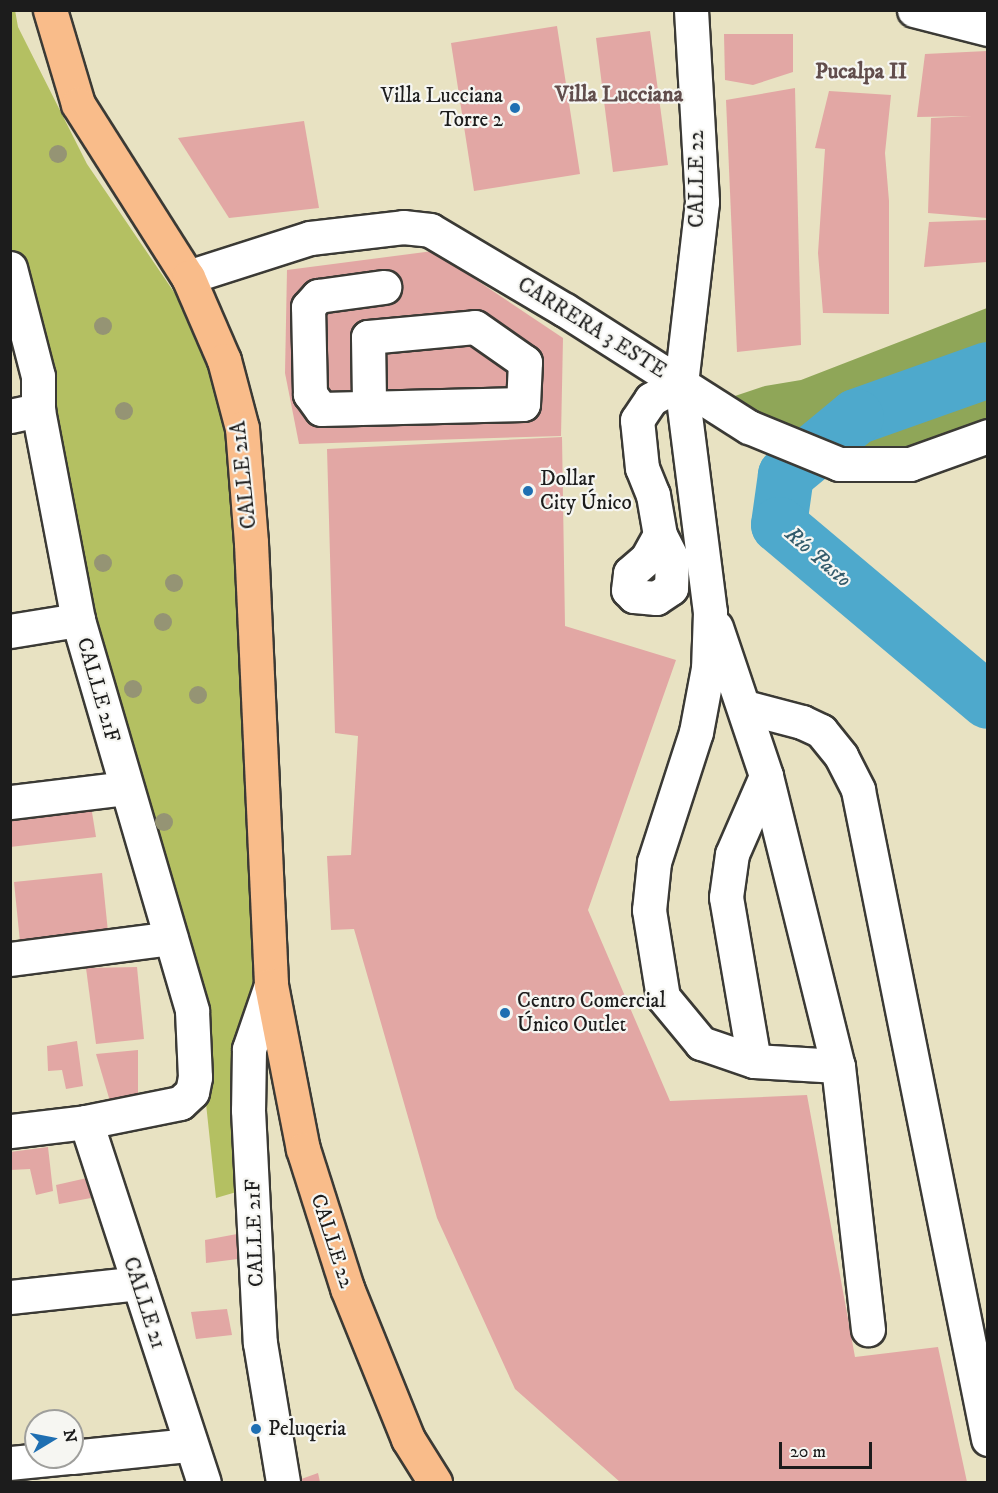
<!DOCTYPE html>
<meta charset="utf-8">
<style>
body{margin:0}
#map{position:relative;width:998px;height:1493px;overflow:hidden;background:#e8e2c2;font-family:"IM FELL DW Pica",serif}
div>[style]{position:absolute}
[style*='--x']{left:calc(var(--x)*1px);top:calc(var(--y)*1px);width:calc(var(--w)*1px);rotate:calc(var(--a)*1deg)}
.green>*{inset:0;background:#b4c062}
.forest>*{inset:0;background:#8fa658}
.river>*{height:56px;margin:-28px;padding:0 28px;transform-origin:28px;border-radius:28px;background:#4ea9cc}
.building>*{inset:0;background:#e2a7a4}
.roads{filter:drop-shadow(2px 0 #3b3a35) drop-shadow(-2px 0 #3b3a35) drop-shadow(0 2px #3b3a35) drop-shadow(0 -2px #3b3a35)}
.minor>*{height:33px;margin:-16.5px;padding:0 16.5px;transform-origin:16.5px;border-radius:16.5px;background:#fff}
.major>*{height:33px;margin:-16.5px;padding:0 16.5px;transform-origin:16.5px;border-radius:16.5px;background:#f9bc8a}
.trees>*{width:18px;height:18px;margin:-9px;border-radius:50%;background:#959474}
.dots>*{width:16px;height:16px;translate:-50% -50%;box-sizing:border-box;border:3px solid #f6f6f2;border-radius:50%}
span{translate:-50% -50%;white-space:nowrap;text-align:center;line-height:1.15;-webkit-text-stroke:4.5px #f6f6f2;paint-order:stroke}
.poi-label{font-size:21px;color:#1c1c1c}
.right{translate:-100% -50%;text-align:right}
.left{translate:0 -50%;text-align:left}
.street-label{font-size:21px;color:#1c1c1c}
.neighbourhood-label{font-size:22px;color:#614d4c;font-weight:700}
.water-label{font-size:22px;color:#325b6b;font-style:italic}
.frame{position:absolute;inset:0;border:12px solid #1c1c1c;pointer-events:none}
.north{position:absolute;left:24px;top:1409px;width:60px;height:60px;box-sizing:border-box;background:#f6f6f2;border:2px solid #9f9f9c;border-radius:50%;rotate:80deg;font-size:16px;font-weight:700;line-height:24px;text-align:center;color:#1c1c1c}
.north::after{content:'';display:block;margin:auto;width:21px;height:27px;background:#1f6fb2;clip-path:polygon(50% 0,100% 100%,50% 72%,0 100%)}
.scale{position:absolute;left:779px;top:1442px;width:93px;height:27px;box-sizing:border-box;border:3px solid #1c1c1c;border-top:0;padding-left:8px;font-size:18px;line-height:21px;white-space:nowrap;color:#1c1c1c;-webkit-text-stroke:4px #f6f6f2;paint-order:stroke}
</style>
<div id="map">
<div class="green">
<i style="clip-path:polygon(15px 10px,18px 27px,87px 164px,195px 323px,228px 428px,260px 882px,250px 1188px,216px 1198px,198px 1028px,111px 715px,19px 269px,11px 247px,10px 11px)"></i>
</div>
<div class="forest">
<i style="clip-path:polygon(987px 308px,987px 359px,825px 422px,805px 438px,729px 398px,765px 386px,801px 380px)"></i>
<i style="clip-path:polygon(987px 382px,987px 427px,930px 452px,851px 455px,857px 430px)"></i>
</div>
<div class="river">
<i style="--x:988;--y:370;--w:140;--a:160.4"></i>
<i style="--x:856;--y:417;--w:91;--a:140.4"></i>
<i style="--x:786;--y:475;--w:50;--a:98"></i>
<i style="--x:779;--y:525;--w:273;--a:40.1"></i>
</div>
<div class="building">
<i style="clip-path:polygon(557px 26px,580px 174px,474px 191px,451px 43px)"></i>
<i style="clip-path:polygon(650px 31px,668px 165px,613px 172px,596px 38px)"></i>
<i style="clip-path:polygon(724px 34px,793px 34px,793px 72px,753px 85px,725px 80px)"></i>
<i style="clip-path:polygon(987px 51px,987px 218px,928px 213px,931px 118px,972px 116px,917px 117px,925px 54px)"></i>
<i style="clip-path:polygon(795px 88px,801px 345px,737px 352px,726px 100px)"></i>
<i style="clip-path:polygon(829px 91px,891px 95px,885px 153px,889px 201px,889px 314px,823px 313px,818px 253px,825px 149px,815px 148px)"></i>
<i style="clip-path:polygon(304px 121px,319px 208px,229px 218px,178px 138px)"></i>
<i style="clip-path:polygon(987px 220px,987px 262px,924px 267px,929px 222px)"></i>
<i style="clip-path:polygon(433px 251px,563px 338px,561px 436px,299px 444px,285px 373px,287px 270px)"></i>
<i style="clip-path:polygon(562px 437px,565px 626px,676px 660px,588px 910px,670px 1101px,807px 1095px,855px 1357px,938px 1347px,967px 1482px,620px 1482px,515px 1389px,437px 1218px,354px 929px,331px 930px,327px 856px,351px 855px,358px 736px,335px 733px,327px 449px)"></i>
<i style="clip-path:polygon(91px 806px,96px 837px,10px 847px,10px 815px)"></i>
<i style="clip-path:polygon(102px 873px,108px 932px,20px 942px,14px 882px)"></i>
<i style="clip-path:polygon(137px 967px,144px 1039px,96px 1044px,86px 968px)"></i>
<i style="clip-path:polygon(77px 1041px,83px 1086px,66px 1089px,62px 1070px,48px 1071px,47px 1046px)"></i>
<i style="clip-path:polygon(138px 1050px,138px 1103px,112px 1108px,96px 1054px)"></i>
<i style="clip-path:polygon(48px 1147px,53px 1191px,36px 1195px,30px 1169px,10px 1170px,10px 1152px)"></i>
<i style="clip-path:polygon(87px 1178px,91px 1198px,59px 1204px,56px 1185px)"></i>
<i style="clip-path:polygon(237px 1234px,238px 1259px,206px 1263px,205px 1240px)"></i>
<i style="clip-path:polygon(227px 1309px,232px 1335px,196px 1339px,191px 1312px)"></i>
<i style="clip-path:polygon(318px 1473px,320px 1482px,293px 1482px)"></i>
</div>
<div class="roads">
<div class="minor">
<i style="--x:691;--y:10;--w:192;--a:86.7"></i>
<i style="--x:702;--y:202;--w:182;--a:96.6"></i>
<i style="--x:681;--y:383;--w:231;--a:82.8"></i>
<i style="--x:710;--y:612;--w:56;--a:92"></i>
<i style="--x:708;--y:668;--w:65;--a:100.6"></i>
<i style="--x:696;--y:732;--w:137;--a:107.9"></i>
<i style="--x:654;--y:862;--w:48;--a:95.9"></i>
<i style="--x:649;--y:910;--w:88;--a:80.9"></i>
<i style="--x:663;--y:997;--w:60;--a:50.4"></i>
<i style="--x:701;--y:1043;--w:56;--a:18.8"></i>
<i style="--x:754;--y:1061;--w:84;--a:3.4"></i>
<i style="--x:914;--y:10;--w:76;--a:14.4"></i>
<i style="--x:10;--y:268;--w:112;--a:75.5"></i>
<i style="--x:38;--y:376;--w:34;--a:90"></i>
<i style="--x:38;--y:410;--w:214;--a:79.2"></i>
<i style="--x:78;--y:620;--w:407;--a:73.7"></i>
<i style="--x:192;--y:1011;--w:66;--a:87.4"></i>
<i style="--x:195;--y:1077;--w:15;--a:101"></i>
<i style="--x:192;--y:1092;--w:16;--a:137"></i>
<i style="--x:180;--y:1103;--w:96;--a:168.6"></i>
<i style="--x:86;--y:1122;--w:77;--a:173.2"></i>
<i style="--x:188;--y:277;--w:128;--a:-17.7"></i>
<i style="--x:310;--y:238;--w:94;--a:-6.7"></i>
<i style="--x:403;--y:227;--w:27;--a:6"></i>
<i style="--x:430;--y:230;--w:157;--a:30.7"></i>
<i style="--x:565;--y:310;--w:218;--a:32.5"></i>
<i style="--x:749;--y:427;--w:97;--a:22.3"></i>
<i style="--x:839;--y:464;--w:71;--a:0"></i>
<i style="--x:910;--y:464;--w:83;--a:-19.7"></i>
<i style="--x:369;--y:401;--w:64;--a:-90.9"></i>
<i style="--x:368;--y:337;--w:107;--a:-5.3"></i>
<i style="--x:475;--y:327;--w:61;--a:35"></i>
<i style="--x:525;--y:362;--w:42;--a:92.7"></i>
<i style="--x:523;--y:404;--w:202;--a:178.6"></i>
<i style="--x:321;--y:409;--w:19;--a:-126"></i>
<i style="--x:310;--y:394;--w:87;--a:-91.3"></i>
<i style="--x:308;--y:307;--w:15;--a:-48"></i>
<i style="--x:318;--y:296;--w:67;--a:-7.8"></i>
<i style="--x:10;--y:416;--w:29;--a:-12"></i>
<i style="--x:660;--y:535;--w:27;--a:63"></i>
<i style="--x:672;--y:559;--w:29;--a:92"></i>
<i style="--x:671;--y:588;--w:18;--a:146"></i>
<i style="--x:656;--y:598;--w:22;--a:-175"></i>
<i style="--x:634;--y:596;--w:8;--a:-135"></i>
<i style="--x:628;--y:590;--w:17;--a:-83"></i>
<i style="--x:630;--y:573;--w:23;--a:-41"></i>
<i style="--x:647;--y:558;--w:26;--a:-61"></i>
<i style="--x:660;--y:535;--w:41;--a:-99.9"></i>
<i style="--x:653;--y:495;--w:29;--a:-112"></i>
<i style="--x:642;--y:468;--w:48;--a:-95.9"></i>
<i style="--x:637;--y:420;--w:25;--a:-56"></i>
<i style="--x:651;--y:399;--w:34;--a:-28"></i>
<i style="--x:716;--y:627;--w:157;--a:71.4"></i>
<i style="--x:766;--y:776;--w:299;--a:76.1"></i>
<i style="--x:838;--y:1066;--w:265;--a:83.5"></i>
<i style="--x:10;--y:631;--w:69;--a:-9.2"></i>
<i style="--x:745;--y:707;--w:59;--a:14.7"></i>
<i style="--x:802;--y:722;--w:21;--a:25"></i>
<i style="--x:821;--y:731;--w:32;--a:51"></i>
<i style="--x:841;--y:756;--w:38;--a:63"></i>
<i style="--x:858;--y:790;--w:662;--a:78.67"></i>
<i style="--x:10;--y:802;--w:116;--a:-6.9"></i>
<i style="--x:10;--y:959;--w:162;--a:-7.4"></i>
<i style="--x:271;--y:985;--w:68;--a:109"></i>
<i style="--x:249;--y:1049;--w:61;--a:90.9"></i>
<i style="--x:248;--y:1110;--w:233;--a:87.1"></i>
<i style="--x:260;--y:1343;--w:141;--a:80.6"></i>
<i style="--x:754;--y:1061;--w:166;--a:-99.7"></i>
<i style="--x:726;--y:897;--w:43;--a:-82.1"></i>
<i style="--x:732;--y:854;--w:85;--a:-66.4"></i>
<i style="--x:86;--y:1122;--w:379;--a:71.9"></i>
<i style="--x:10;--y:1297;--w:129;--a:-6.2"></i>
<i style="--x:72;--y:1457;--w:118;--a:-5.9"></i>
<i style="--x:10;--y:1463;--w:60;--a:-5.7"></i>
</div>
<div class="major">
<i style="--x:50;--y:10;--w:98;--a:73.4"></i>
<i style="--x:78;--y:104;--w:205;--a:57.6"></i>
<i style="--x:188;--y:277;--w:90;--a:66.6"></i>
<i style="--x:224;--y:360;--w:70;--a:75.2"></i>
<i style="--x:242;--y:428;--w:115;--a:85.5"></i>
<i style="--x:251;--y:543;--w:442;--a:87.4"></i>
<i style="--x:271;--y:985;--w:167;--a:79"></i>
<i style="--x:303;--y:1149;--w:146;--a:72.4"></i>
<i style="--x:347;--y:1288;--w:163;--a:68"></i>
<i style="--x:408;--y:1439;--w:51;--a:57.9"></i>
</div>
</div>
<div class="trees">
<i style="left:58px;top:154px"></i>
<i style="left:103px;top:326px"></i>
<i style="left:124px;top:411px"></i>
<i style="left:103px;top:563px"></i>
<i style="left:174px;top:583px"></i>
<i style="left:163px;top:622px"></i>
<i style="left:133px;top:689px"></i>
<i style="left:198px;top:695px"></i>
<i style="left:164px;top:822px"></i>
</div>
<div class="dots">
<i style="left:515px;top:108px;background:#1f6fb2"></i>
<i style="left:528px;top:491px;background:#1f6fb2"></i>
<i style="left:505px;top:1013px;background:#1f6fb2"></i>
<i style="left:256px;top:1429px;background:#1f6fb2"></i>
</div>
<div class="poi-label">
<span class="right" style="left:503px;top:108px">Villa Lucciana<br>Torre 2</span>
<span class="left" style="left:540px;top:491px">Dollar<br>City Único</span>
<span class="left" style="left:517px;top:1013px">Centro Comercial<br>Único Outlet</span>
<span class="left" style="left:268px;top:1429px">Peluqeria</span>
</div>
<div class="street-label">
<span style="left:697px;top:179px;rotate:-90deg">CALLE 22</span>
<span style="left:592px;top:328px;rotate:32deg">CARRERA 3 ESTE</span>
<span style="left:244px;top:475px;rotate:-96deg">CALLE 21A</span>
<span style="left:98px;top:690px;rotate:74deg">CALLE 21F</span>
<span style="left:255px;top:1233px;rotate:-92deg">CALLE 21F</span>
<span style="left:332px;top:1241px;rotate:72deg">CALLE 22</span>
<span style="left:144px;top:1303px;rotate:72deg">CALLE 21</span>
</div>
<div class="neighbourhood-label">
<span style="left:861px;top:72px">Pucalpa II</span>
<span style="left:619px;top:95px">Villa Lucciana</span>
</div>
<div class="water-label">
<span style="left:818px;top:557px;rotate:41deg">Río Pasto</span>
</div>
<div class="frame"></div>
<div class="north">N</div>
<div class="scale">20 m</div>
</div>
